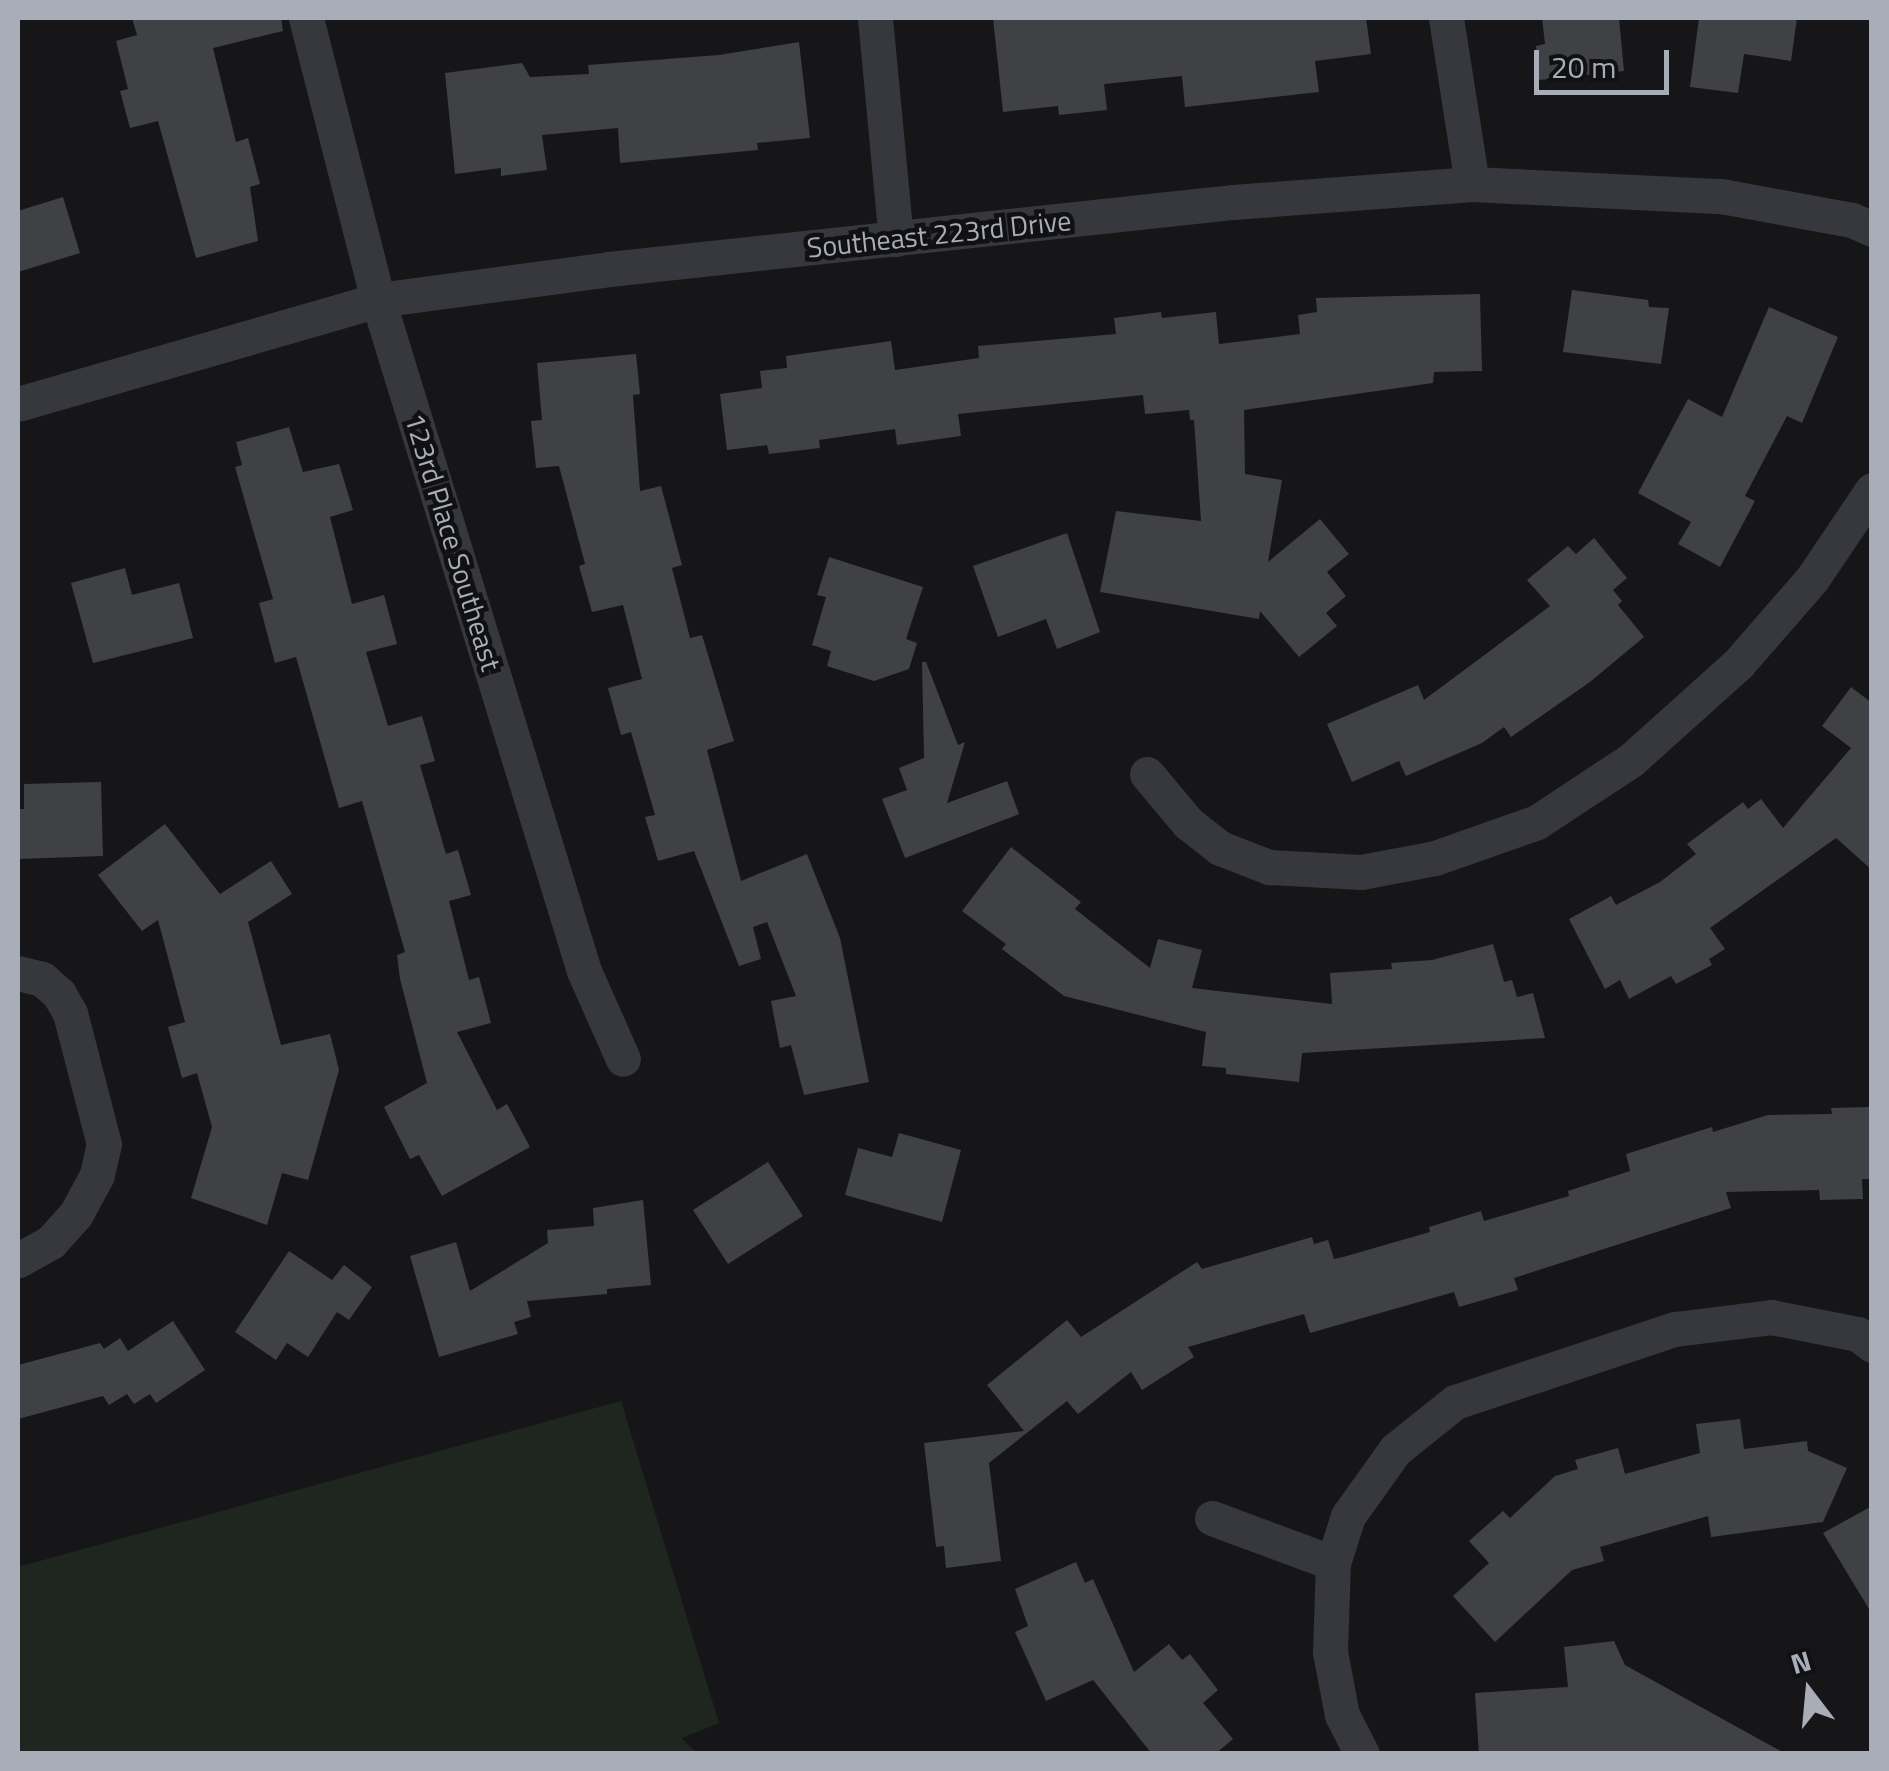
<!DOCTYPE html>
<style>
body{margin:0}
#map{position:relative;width:1889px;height:1771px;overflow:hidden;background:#161618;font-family:"Titillium Web",sans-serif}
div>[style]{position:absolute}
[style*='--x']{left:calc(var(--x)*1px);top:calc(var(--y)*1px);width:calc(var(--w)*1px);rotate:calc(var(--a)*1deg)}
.green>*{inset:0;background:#1e261f}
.building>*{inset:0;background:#404145}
.minor>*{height:35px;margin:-17.5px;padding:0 17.5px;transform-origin:17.5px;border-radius:17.5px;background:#37383d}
span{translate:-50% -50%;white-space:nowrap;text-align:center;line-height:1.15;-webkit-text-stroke:9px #111113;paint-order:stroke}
.street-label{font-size:28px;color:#a8adb8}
.frame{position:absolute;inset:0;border:20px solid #a8adb8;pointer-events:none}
.north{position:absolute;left:1759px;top:1641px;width:100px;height:100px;-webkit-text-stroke:8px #111113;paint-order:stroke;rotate:344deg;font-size:28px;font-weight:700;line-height:40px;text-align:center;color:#a8adb8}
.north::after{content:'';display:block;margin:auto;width:35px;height:45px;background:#a8adb8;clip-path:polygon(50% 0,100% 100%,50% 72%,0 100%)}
.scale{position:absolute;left:1534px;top:50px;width:135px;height:45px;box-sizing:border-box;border:5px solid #a8adb8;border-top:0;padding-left:12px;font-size:30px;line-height:35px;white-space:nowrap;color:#a8adb8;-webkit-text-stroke:8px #111113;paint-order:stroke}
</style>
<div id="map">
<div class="green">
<i style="clip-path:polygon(621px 1401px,719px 1723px,682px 1738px,696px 1753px,18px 1753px,18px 1567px)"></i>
</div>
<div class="building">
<i style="clip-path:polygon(132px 18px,281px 18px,283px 31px,213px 48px,236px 142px,248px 138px,260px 184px,250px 187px,258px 241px,196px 258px,158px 121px,130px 128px,120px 91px,128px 89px,116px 41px,137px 35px)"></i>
<i style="clip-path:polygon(993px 18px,1366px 18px,1371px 54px,1315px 61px,1319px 92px,1185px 107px,1182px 76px,1104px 84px,1107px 110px,1059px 115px,1058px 106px,1003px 112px)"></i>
<i style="clip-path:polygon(1542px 18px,1619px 18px,1624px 71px,1539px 80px,1536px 46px,1545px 44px)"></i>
<i style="clip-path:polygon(1699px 18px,1797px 18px,1791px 61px,1744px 54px,1738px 93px,1690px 87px)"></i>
<i style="clip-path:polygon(799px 42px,810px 138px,757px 143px,758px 150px,620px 163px,618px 128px,542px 135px,547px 170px,501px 176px,501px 168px,455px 174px,445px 73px,522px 63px,530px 77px,589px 74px,588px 65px,719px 55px)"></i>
<i style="clip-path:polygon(63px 197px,80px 253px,18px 272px,18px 211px)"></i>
<i style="clip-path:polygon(1572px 290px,1648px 300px,1649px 307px,1669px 308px,1661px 364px,1563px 352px)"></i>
<i style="clip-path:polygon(1480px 294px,1482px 371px,1434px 372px,1433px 383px,1244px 410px,1245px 474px,1282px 480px,1268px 562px,1320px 519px,1349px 554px,1327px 572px,1346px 596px,1326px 613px,1337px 626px,1299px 657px,1260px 611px,1259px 619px,1100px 592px,1116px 511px,1201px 521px,1194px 420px,1190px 420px,1189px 410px,1145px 414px,1143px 395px,958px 414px,961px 436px,897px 445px,895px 429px,819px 440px,820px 448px,769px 454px,767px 445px,727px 450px,720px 394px,762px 388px,760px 371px,787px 368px,786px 356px,891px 341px,895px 370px,979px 358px,978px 346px,1116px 334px,1114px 318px,1161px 312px,1162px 318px,1216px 312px,1219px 344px,1300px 334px,1298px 315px,1317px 312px,1316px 298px)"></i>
<i style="clip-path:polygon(1769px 307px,1838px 337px,1802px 423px,1787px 416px,1745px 496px,1755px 501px,1720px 567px,1678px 544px,1691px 522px,1638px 493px,1688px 399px,1722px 417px)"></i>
<i style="clip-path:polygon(636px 354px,640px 394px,633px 395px,640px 491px,661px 486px,682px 565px,672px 568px,690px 638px,702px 635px,734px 741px,707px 750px,741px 881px,807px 854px,840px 938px,869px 1082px,804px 1095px,791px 1045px,780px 1048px,771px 1001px,796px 996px,767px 922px,753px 927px,761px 959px,739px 966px,694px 851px,658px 861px,645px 817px,655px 815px,631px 732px,621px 735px,608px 688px,642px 679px,623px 605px,592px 612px,579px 566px,585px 564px,559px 466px,536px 468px,531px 421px,542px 420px,537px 363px)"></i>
<i style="clip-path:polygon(289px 427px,303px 472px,339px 464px,353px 510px,330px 517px,352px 604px,384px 595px,397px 644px,366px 652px,388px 726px,422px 716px,435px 761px,420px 765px,446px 854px,458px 850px,471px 895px,449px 901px,469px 980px,479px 977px,491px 1023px,457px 1032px,497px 1110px,507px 1104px,530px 1147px,442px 1196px,419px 1155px,410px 1159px,384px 1107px,427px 1083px,400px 979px,397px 955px,405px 952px,362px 801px,339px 808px,296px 657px,275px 663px,259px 603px,273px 599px,235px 467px,242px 465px,236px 442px)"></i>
<i style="clip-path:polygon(1067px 533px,1100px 632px,1057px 649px,1046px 619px,998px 637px,973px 566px)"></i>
<i style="clip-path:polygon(1594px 538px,1627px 578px,1613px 590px,1622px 601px,1618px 605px,1644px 637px,1590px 682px,1511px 737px,1504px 727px,1482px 743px,1406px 776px,1399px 761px,1352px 782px,1327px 724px,1418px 685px,1424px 700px,1550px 606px,1527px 580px,1568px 546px,1576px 554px)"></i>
<i style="clip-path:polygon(829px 557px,923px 587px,906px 639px,917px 643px,909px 669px,874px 681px,827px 666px,831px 651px,812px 645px,826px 597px,817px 595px)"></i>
<i style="clip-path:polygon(125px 568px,132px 595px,179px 583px,193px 638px,93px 663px,71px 583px)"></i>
<i style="clip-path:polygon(922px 662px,926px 662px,958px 745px,965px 742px,947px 803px,1007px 781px,1019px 814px,905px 858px,882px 799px,907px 790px,899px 768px,924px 758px)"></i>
<i style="clip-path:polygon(1851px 687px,1872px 703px,1872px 870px,1836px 838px,1710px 928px,1725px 949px,1709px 959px,1712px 965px,1676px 984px,1671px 976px,1629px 999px,1620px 980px,1605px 989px,1569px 919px,1611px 896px,1616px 905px,1660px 882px,1696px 854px,1687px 844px,1743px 802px,1748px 809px,1761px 799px,1783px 828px,1851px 748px,1822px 726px)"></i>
<i style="clip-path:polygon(101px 782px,103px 856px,18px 859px,18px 809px,24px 809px,24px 784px)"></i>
<i style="clip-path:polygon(165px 824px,220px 894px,271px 861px,292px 894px,248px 922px,281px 1045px,330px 1034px,339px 1070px,308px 1180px,282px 1173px,267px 1225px,191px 1198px,212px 1127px,197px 1073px,182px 1078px,168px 1027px,185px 1022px,158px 920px,142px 931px,98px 875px)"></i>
<i style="clip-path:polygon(1011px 847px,1081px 902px,1075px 909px,1150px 968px,1158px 939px,1202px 950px,1192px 988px,1332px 1004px,1330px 973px,1392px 969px,1391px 963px,1432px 960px,1493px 944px,1504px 982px,1512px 980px,1517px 997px,1533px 993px,1545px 1038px,1302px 1053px,1299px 1082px,1226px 1074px,1226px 1068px,1202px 1066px,1206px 1032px,1064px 996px,1002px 949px,1006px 944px,962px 911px)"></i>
<i style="clip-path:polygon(1872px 1107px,1872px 1179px,1862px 1179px,1863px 1199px,1820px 1200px,1819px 1190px,1726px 1192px,1731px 1208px,1514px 1278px,1518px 1290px,1459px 1307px,1454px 1292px,1310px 1333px,1304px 1314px,1188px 1347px,1194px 1357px,1142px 1390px,1131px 1372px,1078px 1414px,1067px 1401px,989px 1463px,1001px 1561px,946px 1568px,944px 1546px,936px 1547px,924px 1443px,1024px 1431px,987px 1385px,1067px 1320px,1081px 1337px,1197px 1262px,1202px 1269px,1312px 1237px,1314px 1244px,1328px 1240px,1334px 1259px,1343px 1257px,1430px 1232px,1429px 1227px,1481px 1211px,1484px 1221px,1569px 1196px,1568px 1191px,1630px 1171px,1626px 1154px,1712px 1127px,1713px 1132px,1768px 1115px,1832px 1114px,1831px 1108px)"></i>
<i style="clip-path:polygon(899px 1133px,961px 1150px,942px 1222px,845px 1195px,858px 1148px,892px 1157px)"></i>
<i style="clip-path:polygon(768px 1162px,803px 1216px,728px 1264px,693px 1210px)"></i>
<i style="clip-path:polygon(643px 1200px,651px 1285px,607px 1289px,607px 1294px,527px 1301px,531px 1317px,514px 1322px,518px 1334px,439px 1357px,410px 1256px,456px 1242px,470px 1291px,548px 1243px,547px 1230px,594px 1226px,593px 1208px)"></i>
<i style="clip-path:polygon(289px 1251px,332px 1280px,344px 1265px,372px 1287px,349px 1320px,337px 1312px,308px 1357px,287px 1343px,276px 1360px,235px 1332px)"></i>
<i style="clip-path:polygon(173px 1321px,205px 1370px,156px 1403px,150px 1394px,134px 1404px,127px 1394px,109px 1405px,103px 1396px,18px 1419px,18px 1365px,100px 1343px,104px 1349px,120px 1338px,128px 1351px)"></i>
<i style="clip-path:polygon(1740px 1419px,1744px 1449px,1807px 1441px,1808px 1451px,1847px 1468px,1823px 1522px,1711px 1537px,1708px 1516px,1600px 1547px,1604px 1561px,1572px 1570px,1495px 1642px,1453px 1596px,1489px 1563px,1469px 1541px,1503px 1511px,1510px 1518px,1555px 1476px,1578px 1469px,1575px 1460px,1618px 1448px,1625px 1474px,1700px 1453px,1696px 1424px)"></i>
<i style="clip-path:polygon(1872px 1506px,1872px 1614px,1823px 1533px)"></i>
<i style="clip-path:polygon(1076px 1562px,1085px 1583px,1093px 1579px,1134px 1672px,1169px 1644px,1182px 1660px,1190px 1654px,1218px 1690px,1203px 1703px,1233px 1739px,1215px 1754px,1152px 1754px,1093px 1680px,1046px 1701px,1015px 1632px,1028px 1626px,1015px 1589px)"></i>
<i style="clip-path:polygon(1614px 1641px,1625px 1665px,1786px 1754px,1479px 1754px,1475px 1693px,1568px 1687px,1564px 1647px)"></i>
</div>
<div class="minor">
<i style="--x:306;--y:18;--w:291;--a:75.7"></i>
<i style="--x:378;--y:300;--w:702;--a:72.93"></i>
<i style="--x:584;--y:971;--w:96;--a:66.1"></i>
<i style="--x:875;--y:18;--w:222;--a:84.6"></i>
<i style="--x:1446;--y:18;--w:168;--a:81.1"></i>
<i style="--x:18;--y:404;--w:375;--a:-16.1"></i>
<i style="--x:378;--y:300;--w:233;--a:-7.6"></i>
<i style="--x:609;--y:269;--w:628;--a:-6.13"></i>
<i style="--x:1233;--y:202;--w:240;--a:-4.3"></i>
<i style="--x:1472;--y:184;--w:249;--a:2.8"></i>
<i style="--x:1721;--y:196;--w:133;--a:10.4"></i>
<i style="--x:1852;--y:220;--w:22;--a:24"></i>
<i style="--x:1147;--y:774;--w:64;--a:50.1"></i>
<i style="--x:1188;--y:823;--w:41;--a:38"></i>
<i style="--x:1220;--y:848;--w:53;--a:21.2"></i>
<i style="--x:1269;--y:867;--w:92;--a:3.1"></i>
<i style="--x:1361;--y:872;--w:75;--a:-10.7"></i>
<i style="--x:1435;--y:858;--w:108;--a:-19.4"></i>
<i style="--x:1537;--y:822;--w:113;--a:-33.4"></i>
<i style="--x:1631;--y:760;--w:144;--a:-41.9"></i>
<i style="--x:1738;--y:664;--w:113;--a:-49"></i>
<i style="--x:1812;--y:579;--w:107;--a:-56"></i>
<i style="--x:18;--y:973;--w:25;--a:14"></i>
<i style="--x:42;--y:979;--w:23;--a:41"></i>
<i style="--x:59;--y:994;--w:22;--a:60"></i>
<i style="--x:70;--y:1013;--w:135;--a:75.5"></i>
<i style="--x:104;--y:1144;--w:32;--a:103"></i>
<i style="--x:97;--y:1175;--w:44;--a:118.3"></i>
<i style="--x:76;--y:1214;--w:38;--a:132"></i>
<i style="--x:51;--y:1242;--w:38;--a:151"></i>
<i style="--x:1212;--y:1518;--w:129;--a:20.4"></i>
<i style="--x:1362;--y:1754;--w:44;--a:-117.1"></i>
<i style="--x:1342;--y:1715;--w:64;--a:-100.8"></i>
<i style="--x:1330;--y:1652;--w:89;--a:-88.1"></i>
<i style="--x:1333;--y:1563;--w:49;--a:-72.3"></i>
<i style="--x:1348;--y:1516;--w:81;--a:-54.5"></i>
<i style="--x:1395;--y:1450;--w:77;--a:-38.7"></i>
<i style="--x:1455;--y:1402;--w:232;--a:-18.4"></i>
<i style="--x:1675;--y:1329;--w:97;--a:-7.1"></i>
<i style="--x:1771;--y:1317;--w:89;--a:11.1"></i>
<i style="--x:1858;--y:1334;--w:18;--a:38"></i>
</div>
<div class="street-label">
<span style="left:939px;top:234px;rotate:-6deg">Southeast 223rd Drive</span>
<span style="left:453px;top:542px;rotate:73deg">123rd Place Southeast</span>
</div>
<div class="frame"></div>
<div class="north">N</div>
<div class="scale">20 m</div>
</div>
